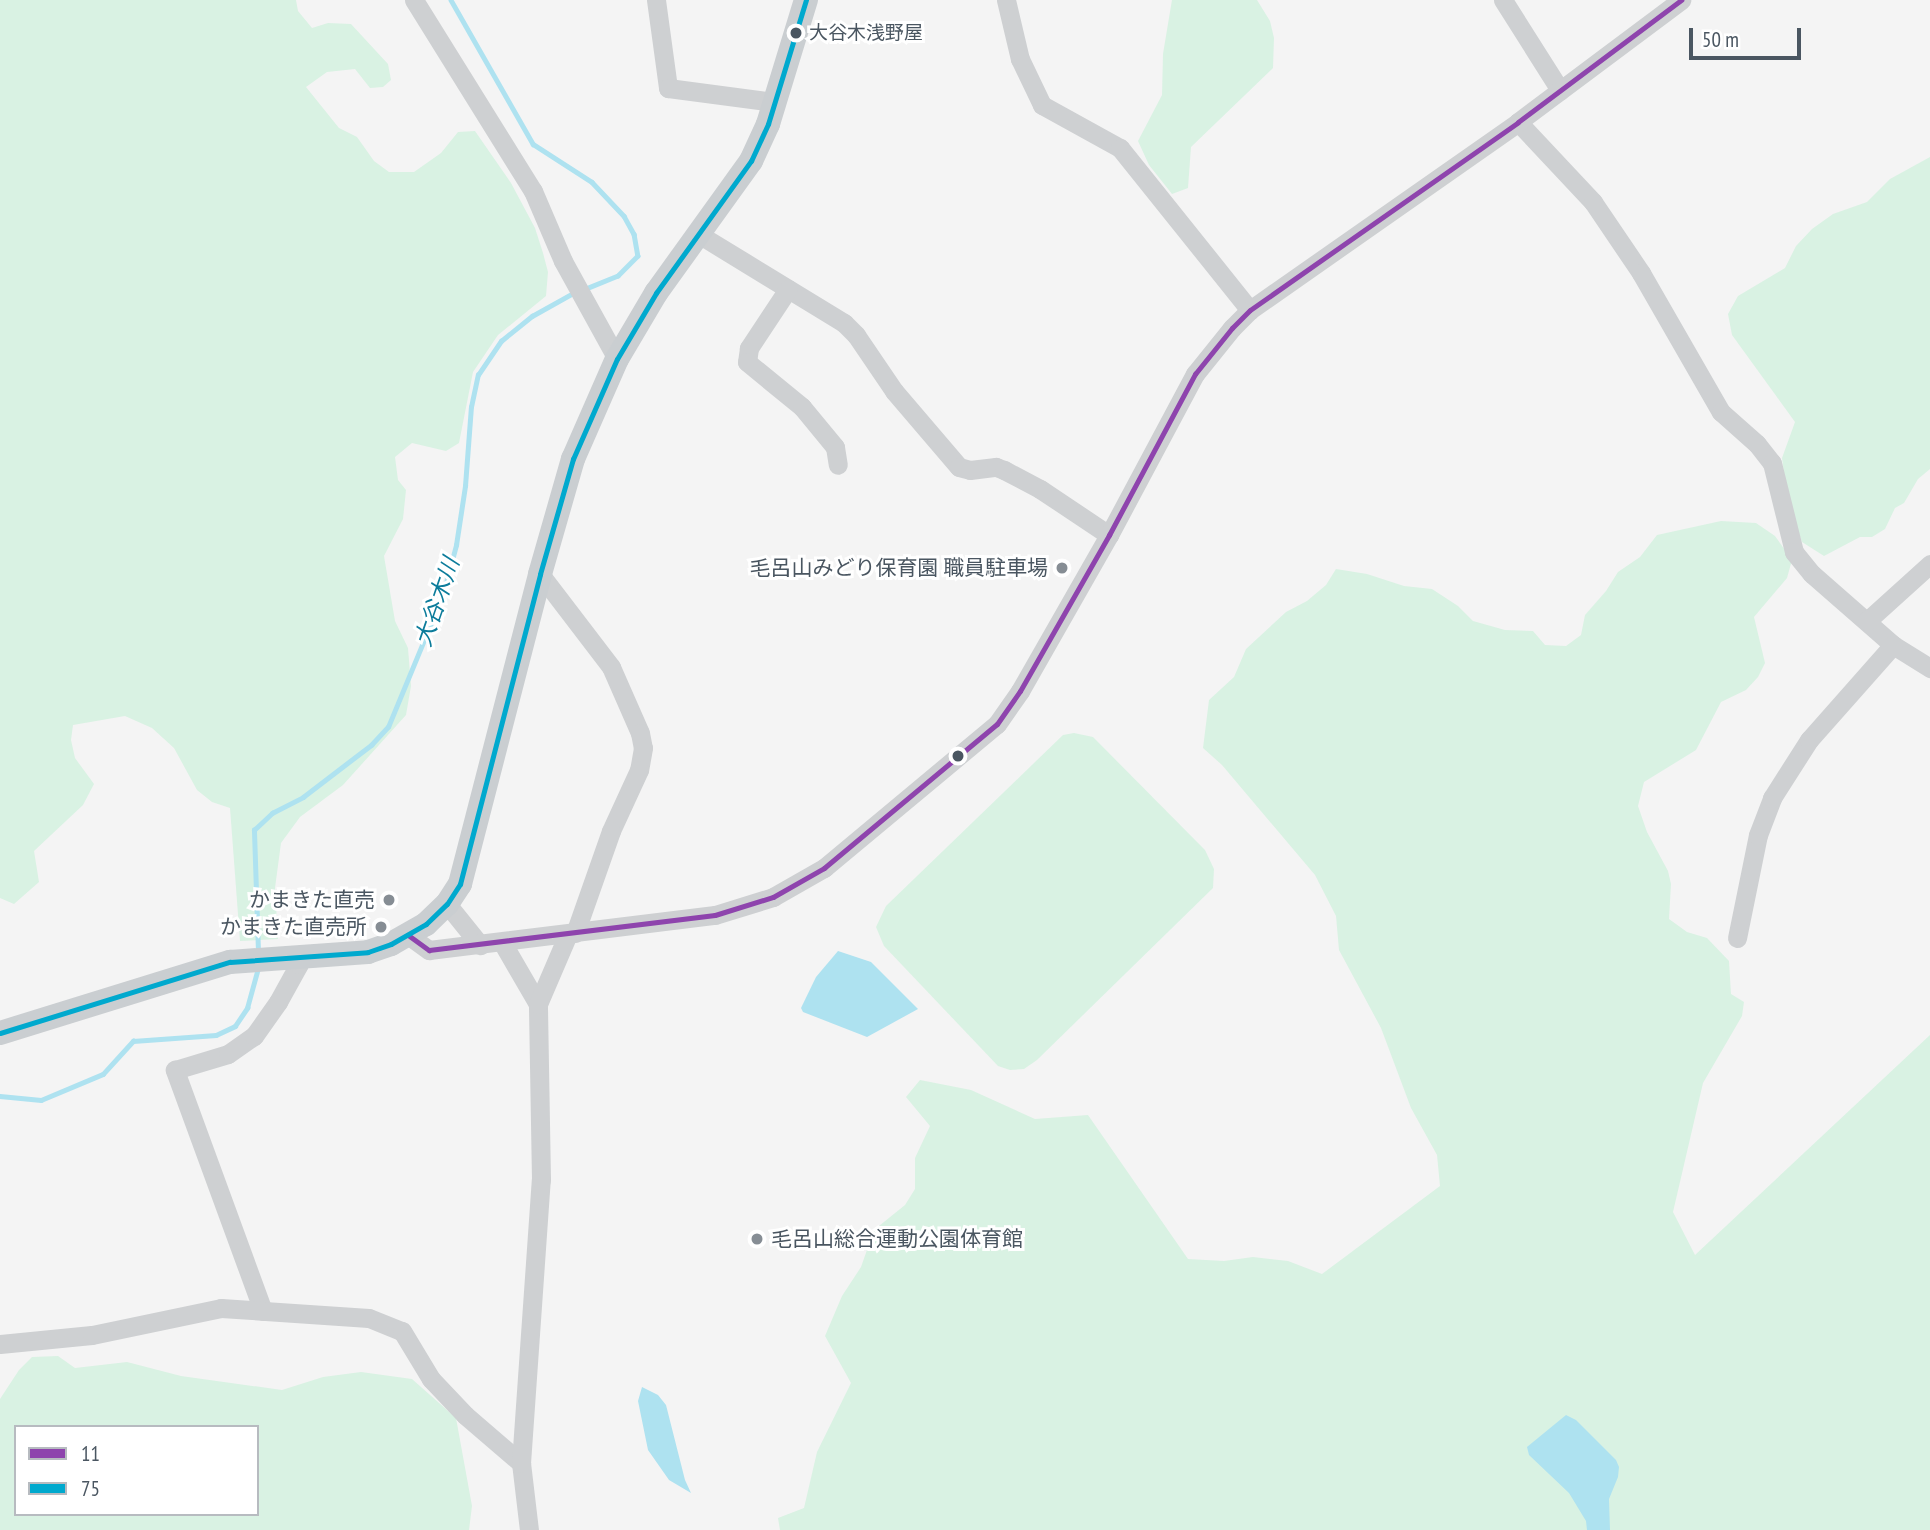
<!DOCTYPE html>
<meta charset="utf-8">
<style>
body{margin:0}
#map{position:relative;width:1930px;height:1530px;overflow:hidden;background:#f4f4f4;font-family:"PT Sans Narrow","Noto Sans JP",sans-serif}
div>[style]{position:absolute}
[style*='--x']{left:calc(var(--x)*1px);top:calc(var(--y)*1px);width:calc(var(--w)*1px);rotate:calc(var(--a)*1deg)}
.green>*{inset:0;background:#d9f2e3}
.water>*{inset:0;background:#aee2f0}
.stream>*{height:4.5px;margin:-2.25px;padding:0 2.25px;transform-origin:2.25px;border-radius:2.25px;background:#aee2f0}
.minor>*{height:19px;margin:-9.5px;padding:0 9.5px;transform-origin:9.5px;border-radius:9.5px;background:#ced0d2}
.major>*{height:24px;margin:-12px;padding:0 12px;transform-origin:12px;border-radius:12px;background:#caced1}
.bus-1>*{height:5px;margin:-2.5px;padding:0 2.5px;transform-origin:2.5px;border-radius:2.5px;background:#8e44ad}
.bus-2>*{height:5px;margin:-2.5px;padding:0 2.5px;transform-origin:2.5px;border-radius:2.5px;background:#00a9ce}
.dots>*{width:19px;height:19px;translate:-50% -50%;box-sizing:border-box;border:4px solid #fff;border-radius:50%}
span{translate:-50% -50%;white-space:nowrap;text-align:center;line-height:1.15;-webkit-text-stroke:6px #fff;paint-order:stroke}
.bus-label{font-size:19px;color:#4a5661}
.left{translate:0 -50%;text-align:left}
.poi-label{font-size:21px;color:#4a5661}
.right{translate:-100% -50%;text-align:right}
.water-label{font-size:23px;color:#0c7c9b;font-style:italic}
.legend{position:absolute;left:14px;top:1425px;width:245px;height:91px;box-sizing:border-box;background:#fff;border:2px solid #b7bbc0;margin:0;padding:9px 12px;list-style:none;font-size:21px;color:#4a5661}
.legend li{display:flex;align-items:center;gap:14px;height:35px}
.legend b{width:35px;border:2px solid #b7bbc0}
.scale{position:absolute;left:1689px;top:28px;width:112px;height:32px;box-sizing:border-box;border:4px solid #4a5661;border-top:0;padding-left:9px;font-size:21px;line-height:24px;white-space:nowrap;color:#4a5661;-webkit-text-stroke:5px #fff;paint-order:stroke}
</style>
<div id="map">
<div class="green">
<i style="clip-path:polygon(0 0,296px 0,298px 11px,312px 28px,328px 23px,351px 24px,388px 64px,391px 80px,383px 87px,370px 88px,355px 69px,327px 72px,306px 87px,339px 128px,357px 137px,374px 161px,389px 172px,414px 172px,441px 153px,458px 132px,475px 131px,511px 183px,535px 228px,543px 253px,548px 272px,546px 296px,498px 335px,473px 372px,459px 443px,446px 451px,412px 443px,395px 457px,398px 480px,406px 490px,403px 519px,384px 556px,395px 621px,408px 648px,411px 686px,406px 715px,343px 785px,300px 817px,281px 843px,275px 888px,278px 939px,240px 941px,230px 808px,212px 802px,197px 790px,174px 748px,152px 728px,125px 716px,73px 725px,71px 740px,75px 758px,94px 784px,83px 805px,34px 851px,39px 882px,14px 904px,0 898px)"></i>
<i style="clip-path:polygon(1172px 0,1257px 0,1270px 21px,1274px 38px,1273px 68px,1191px 147px,1188px 188px,1172px 194px,1149px 165px,1138px 141px,1162px 95px,1163px 54px)"></i>
<i style="clip-path:polygon(1930px 157px,1930px 469px,1918px 479px,1904px 503px,1895px 508px,1885px 529px,1872px 537px,1860px 537px,1824px 556px,1802px 542px,1788px 505px,1782px 458px,1795px 422px,1732px 335px,1728px 314px,1738px 296px,1785px 268px,1796px 246px,1812px 229px,1833px 214px,1867px 202px,1890px 179px)"></i>
<i style="clip-path:polygon(1721px 521px,1756px 523px,1775px 536px,1792px 560px,1787px 578px,1754px 617px,1765px 663px,1758px 677px,1746px 690px,1721px 702px,1696px 750px,1644px 782px,1638px 806px,1647px 832px,1668px 871px,1671px 884px,1669px 919px,1687px 932px,1707px 938px,1729px 961px,1731px 994px,1744px 1002px,1742px 1016px,1703px 1083px,1673px 1212px,1695px 1255px,1930px 1035px,1930px 1530px,780px 1530px,778px 1518px,804px 1508px,817px 1452px,851px 1383px,825px 1336px,842px 1296px,861px 1267px,874px 1230px,905px 1205px,915px 1189px,915px 1158px,930px 1126px,906px 1097px,920px 1080px,971px 1090px,1035px 1119px,1088px 1115px,1188px 1259px,1224px 1261px,1253px 1257px,1288px 1261px,1322px 1274px,1440px 1186px,1437px 1155px,1411px 1108px,1381px 1028px,1339px 950px,1336px 916px,1315px 875px,1222px 765px,1203px 748px,1209px 700px,1234px 677px,1246px 649px,1286px 612px,1307px 601px,1326px 585px,1336px 569px,1367px 574px,1404px 586px,1432px 589px,1458px 606px,1473px 621px,1505px 630px,1533px 631px,1545px 645px,1566px 646px,1581px 635px,1585px 615px,1606px 591px,1618px 572px,1640px 557px,1657px 535px)"></i>
<i style="clip-path:polygon(1074px 733px,1093px 737px,1205px 850px,1214px 869px,1213px 888px,1037px 1060px,1024px 1069px,1010px 1070px,998px 1066px,884px 946px,876px 927px,886px 906px,1063px 735px)"></i>
<i style="clip-path:polygon(evenodd,58px 1356px,75px 1368px,127px 1362px,181px 1376px,282px 1390px,323px 1377px,361px 1372px,412px 1379px,456px 1418px,472px 1506px,469px 1530px,0 1530px,0 1399px,19px 1370px,32px 1357px,58px 1356px,16px 1427px,257px 1427px,257px 1514px,16px 1514px,16px 1427px)"></i>
</div>
<div class="water">
<i style="clip-path:polygon(838px 951px,871px 962px,918px 1009px,867px 1037px,803px 1012px,801px 1008px,816px 977px)"></i>
<i style="clip-path:polygon(642px 1387px,658px 1395px,666px 1405px,685px 1480px,691px 1493px,669px 1480px,648px 1450px,638px 1401px)"></i>
<i style="clip-path:polygon(1566px 1415px,1576px 1420px,1616px 1460px,1619px 1467px,1618px 1477px,1609px 1499px,1610px 1530px,1587px 1530px,1586px 1521px,1569px 1493px,1529px 1455px,1527px 1447px)"></i>
</div>
<div class="stream">
<i style="--x:451;--y:0;--w:166;--a:60.3"></i>
<i style="--x:533;--y:144;--w:70;--a:32.8"></i>
<i style="--x:592;--y:182;--w:47;--a:46.7"></i>
<i style="--x:624;--y:216;--w:21;--a:61"></i>
<i style="--x:634;--y:234;--w:22;--a:80"></i>
<i style="--x:638;--y:256;--w:28;--a:135"></i>
<i style="--x:618;--y:276;--w:37;--a:158"></i>
<i style="--x:258;--y:952;--w:122;--a:-91.9"></i>
<i style="--x:254;--y:830;--w:25;--a:-43"></i>
<i style="--x:272;--y:813;--w:35;--a:-27"></i>
<i style="--x:303;--y:797;--w:86;--a:-37.4"></i>
<i style="--x:371;--y:745;--w:25;--a:-47"></i>
<i style="--x:388;--y:727;--w:144;--a:-67.5"></i>
<i style="--x:443;--y:594;--w:51;--a:-75.1"></i>
<i style="--x:456;--y:545;--w:60;--a:-81.3"></i>
<i style="--x:465;--y:486;--w:79;--a:-85.7"></i>
<i style="--x:471;--y:407;--w:33;--a:-78"></i>
<i style="--x:478;--y:375;--w:41;--a:-55.9"></i>
<i style="--x:501;--y:341;--w:40;--a:-39"></i>
<i style="--x:532;--y:316;--w:49;--a:-29.2"></i>
<i style="--x:0;--y:1096;--w:41;--a:5.6"></i>
<i style="--x:41;--y:1100;--w:67;--a:-22.8"></i>
<i style="--x:103;--y:1074;--w:45;--a:-47.7"></i>
<i style="--x:133;--y:1041;--w:83;--a:-4.1"></i>
<i style="--x:216;--y:1035;--w:21;--a:-25"></i>
<i style="--x:235;--y:1026;--w:22;--a:-56"></i>
<i style="--x:247;--y:1008;--w:41;--a:-74.6"></i>
</div>
<div class="minor">
<i style="--x:414;--y:0;--w:225;--a:58.1"></i>
<i style="--x:533;--y:191;--w:76;--a:66.8"></i>
<i style="--x:563;--y:261;--w:112;--a:61.1"></i>
<i style="--x:656;--y:0;--w:89;--a:82.2"></i>
<i style="--x:668;--y:88;--w:107;--a:7.5"></i>
<i style="--x:1006;--y:0;--w:61;--a:76.7"></i>
<i style="--x:1020;--y:59;--w:51;--a:64.4"></i>
<i style="--x:1042;--y:105;--w:89;--a:28.9"></i>
<i style="--x:1120;--y:148;--w:208;--a:51.3"></i>
<i style="--x:1503;--y:0;--w:107;--a:57.7"></i>
<i style="--x:1518;--y:122;--w:110;--a:46.8"></i>
<i style="--x:1593;--y:202;--w:86;--a:55.9"></i>
<i style="--x:1641;--y:273;--w:160;--a:60.1"></i>
<i style="--x:1721;--y:412;--w:48;--a:41.6"></i>
<i style="--x:1757;--y:444;--w:24;--a:52"></i>
<i style="--x:1772;--y:463;--w:92;--a:76.1"></i>
<i style="--x:1794;--y:552;--w:28;--a:51"></i>
<i style="--x:1812;--y:574;--w:108;--a:41.2"></i>
<i style="--x:1893;--y:645;--w:44;--a:31.9"></i>
<i style="--x:700;--y:235;--w:169;--a:31.4"></i>
<i style="--x:844;--y:323;--w:17;--a:45"></i>
<i style="--x:856;--y:335;--w:68;--a:55.8"></i>
<i style="--x:894;--y:391;--w:100;--a:49.5"></i>
<i style="--x:959;--y:467;--w:11;--a:15"></i>
<i style="--x:970;--y:470;--w:26;--a:-7"></i>
<i style="--x:996;--y:467;--w:9;--a:21"></i>
<i style="--x:1004;--y:470;--w:41;--a:27.8"></i>
<i style="--x:1040;--y:489;--w:83;--a:33.7"></i>
<i style="--x:788;--y:289;--w:71;--a:123.5"></i>
<i style="--x:749;--y:348;--w:14;--a:98"></i>
<i style="--x:747;--y:362;--w:71;--a:39.3"></i>
<i style="--x:802;--y:407;--w:52;--a:50.5"></i>
<i style="--x:835;--y:447;--w:18;--a:81"></i>
<i style="--x:540;--y:574;--w:117;--a:52.6"></i>
<i style="--x:611;--y:667;--w:72;--a:66.3"></i>
<i style="--x:640;--y:733;--w:15;--a:79"></i>
<i style="--x:643;--y:748;--w:22;--a:100"></i>
<i style="--x:639;--y:770;--w:67;--a:114.7"></i>
<i style="--x:611;--y:831;--w:108;--a:109.4"></i>
<i style="--x:1867;--y:621;--w:85;--a:-42.1"></i>
<i style="--x:447;--y:904;--w:53;--a:51.2"></i>
<i style="--x:408;--y:935;--w:26;--a:36"></i>
<i style="--x:429;--y:950;--w:288;--a:-7"></i>
<i style="--x:715;--y:915;--w:61;--a:-17.2"></i>
<i style="--x:773;--y:897;--w:59;--a:-29.6"></i>
<i style="--x:824;--y:868;--w:225;--a:-39.8"></i>
<i style="--x:997;--y:724;--w:40;--a:-55.1"></i>
<i style="--x:1020;--y:691;--w:180;--a:-60.3"></i>
<i style="--x:1109;--y:535;--w:183;--a:-61.9"></i>
<i style="--x:1195;--y:374;--w:59;--a:-51.2"></i>
<i style="--x:1232;--y:328;--w:25;--a:-45"></i>
<i style="--x:1250;--y:310;--w:327;--a:-35"></i>
<i style="--x:1518;--y:122;--w:204;--a:-36.8"></i>
<i style="--x:1737;--y:938;--w:105;--a:-78.5"></i>
<i style="--x:1758;--y:835;--w:40;--a:-69"></i>
<i style="--x:1772;--y:798;--w:69;--a:-57.5"></i>
<i style="--x:1809;--y:740;--w:127;--a:-48.5"></i>
<i style="--x:502;--y:942;--w:72;--a:59.9"></i>
<i style="--x:263;--y:1311;--w:257;--a:-110.1"></i>
<i style="--x:175;--y:1070;--w:55;--a:-16.8"></i>
<i style="--x:228;--y:1054;--w:32;--a:-35"></i>
<i style="--x:254;--y:1036;--w:42;--a:-54.8"></i>
<i style="--x:278;--y:1002;--w:43;--a:-61.1"></i>
<i style="--x:299;--y:964;--w:7;--a:-90"></i>
<i style="--x:0;--y:1344;--w:92;--a:-5.6"></i>
<i style="--x:92;--y:1335;--w:132;--a:-11.8"></i>
<i style="--x:221;--y:1308;--w:148;--a:3.9"></i>
<i style="--x:369;--y:1318;--w:35;--a:22"></i>
<i style="--x:402;--y:1331;--w:56;--a:58.9"></i>
<i style="--x:431;--y:1379;--w:50;--a:46.6"></i>
<i style="--x:465;--y:1415;--w:74;--a:40.6"></i>
<i style="--x:529;--y:1530;--w:67;--a:-96.8"></i>
<i style="--x:521;--y:1463;--w:284;--a:-86"></i>
<i style="--x:541;--y:1180;--w:176;--a:-91"></i>
<i style="--x:538;--y:1004;--w:76;--a:-66.8"></i>
</div>
<div class="major">
<i style="--x:0;--y:1033;--w:241;--a:-17.2"></i>
<i style="--x:230;--y:962;--w:138;--a:-4.1"></i>
<i style="--x:368;--y:952;--w:24;--a:-19"></i>
<i style="--x:391;--y:944;--w:40;--a:-29.7"></i>
<i style="--x:426;--y:924;--w:29;--a:-44"></i>
<i style="--x:447;--y:904;--w:24;--a:-57"></i>
<i style="--x:460;--y:884;--w:320;--a:-75.5"></i>
<i style="--x:540;--y:574;--w:120;--a:-74"></i>
<i style="--x:573;--y:459;--w:109;--a:-66.3"></i>
<i style="--x:617;--y:359;--w:77;--a:-59.4"></i>
<i style="--x:656;--y:293;--w:163;--a:-54.3"></i>
<i style="--x:751;--y:161;--w:41;--a:-65.3"></i>
<i style="--x:768;--y:124;--w:130;--a:-73"></i>
</div>
<div class="bus-1">
<i style="--x:408;--y:935;--w:26;--a:36"></i>
<i style="--x:429;--y:950;--w:288;--a:-7"></i>
<i style="--x:715;--y:915;--w:61;--a:-17.2"></i>
<i style="--x:773;--y:897;--w:59;--a:-29.6"></i>
<i style="--x:824;--y:868;--w:225;--a:-39.8"></i>
<i style="--x:997;--y:724;--w:40;--a:-55.1"></i>
<i style="--x:1020;--y:691;--w:180;--a:-60.3"></i>
<i style="--x:1109;--y:535;--w:183;--a:-61.9"></i>
<i style="--x:1195;--y:374;--w:59;--a:-51.2"></i>
<i style="--x:1232;--y:328;--w:25;--a:-45"></i>
<i style="--x:1250;--y:310;--w:327;--a:-35"></i>
<i style="--x:1518;--y:122;--w:204;--a:-36.8"></i>
</div>
<div class="bus-2">
<i style="--x:0;--y:1033;--w:241;--a:-17.2"></i>
<i style="--x:230;--y:962;--w:138;--a:-4.1"></i>
<i style="--x:368;--y:952;--w:24;--a:-19"></i>
<i style="--x:391;--y:944;--w:40;--a:-29.7"></i>
<i style="--x:426;--y:924;--w:29;--a:-44"></i>
<i style="--x:447;--y:904;--w:24;--a:-57"></i>
<i style="--x:460;--y:884;--w:320;--a:-75.5"></i>
<i style="--x:540;--y:574;--w:120;--a:-74"></i>
<i style="--x:573;--y:459;--w:109;--a:-66.3"></i>
<i style="--x:617;--y:359;--w:77;--a:-59.4"></i>
<i style="--x:656;--y:293;--w:163;--a:-54.3"></i>
<i style="--x:751;--y:161;--w:41;--a:-65.3"></i>
<i style="--x:768;--y:124;--w:130;--a:-73"></i>
</div>
<div class="dots">
<i style="left:796px;top:33px;background:#4a5661"></i>
<i style="left:1062px;top:568px;background:#868d94"></i>
<i style="left:958px;top:756px;background:#4a5661"></i>
<i style="left:389px;top:900px;background:#868d94"></i>
<i style="left:381px;top:927px;background:#868d94"></i>
<i style="left:757px;top:1239px;background:#868d94"></i>
</div>
<div class="bus-label">
<span class="left" style="left:809px;top:33px">大谷木浅野屋</span>
</div>
<div class="poi-label">
<span class="right" style="left:1048px;top:568px">毛呂山みどり保育園 職員駐車場</span>
<span class="right" style="left:375px;top:900px">かまきた直売</span>
<span class="right" style="left:367px;top:927px">かまきた直売所</span>
<span class="left" style="left:771px;top:1239px">毛呂山総合運動公園体育館</span>
</div>
<div class="water-label">
<span style="left:437px;top:602px;rotate:-71deg">大谷木川</span>
</div>
<ul class="legend">
<li><b style="height:9px;background:#8e44ad"></b>11</li>
<li><b style="height:9px;background:#00a9ce"></b>75</li>
</ul>
<div class="scale">50 m</div>
</div>
